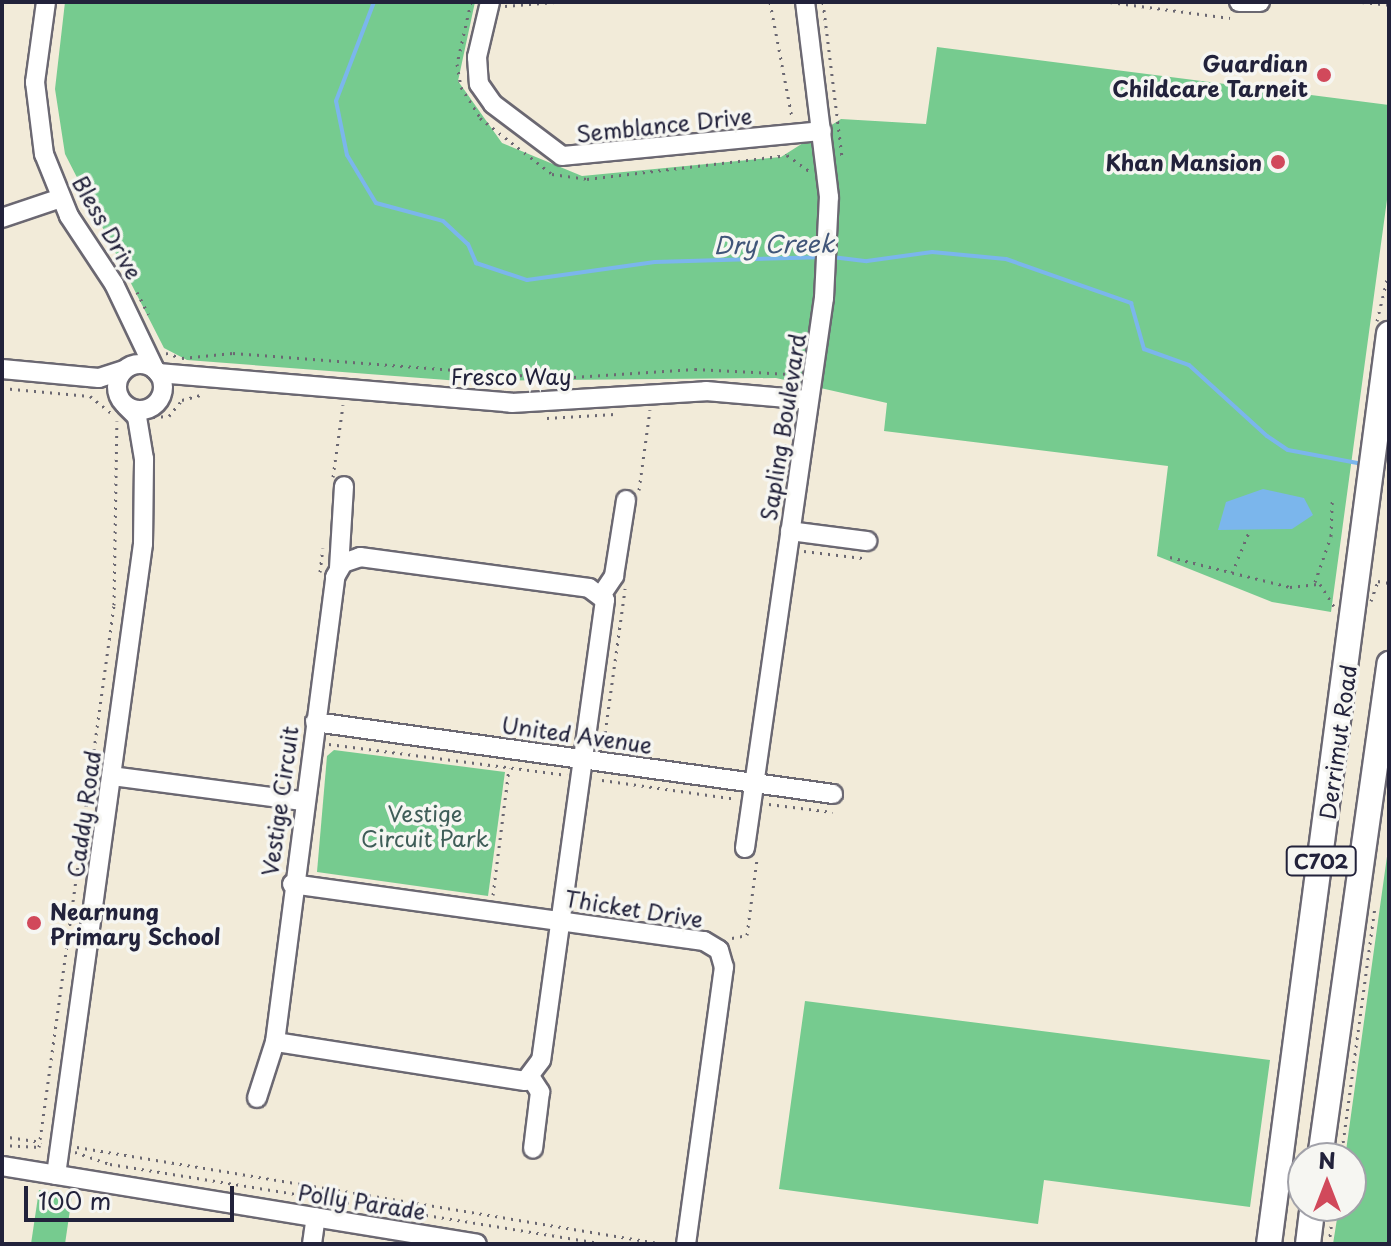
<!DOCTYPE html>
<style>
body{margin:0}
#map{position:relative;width:1391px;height:1246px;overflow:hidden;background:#f2ebd9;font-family:"Playpen Sans",sans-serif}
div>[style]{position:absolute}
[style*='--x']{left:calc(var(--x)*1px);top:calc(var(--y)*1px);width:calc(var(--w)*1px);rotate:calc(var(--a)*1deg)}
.green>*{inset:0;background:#76cb8f}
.water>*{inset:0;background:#7bb6ec}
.stream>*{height:4px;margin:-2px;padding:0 2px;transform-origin:2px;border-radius:2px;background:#7bb6ec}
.path>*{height:3px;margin-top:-1.5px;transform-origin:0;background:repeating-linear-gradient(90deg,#6b6872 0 2px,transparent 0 8px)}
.roads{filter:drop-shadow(2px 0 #6b6872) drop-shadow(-2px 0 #6b6872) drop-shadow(0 2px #6b6872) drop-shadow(0 -2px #6b6872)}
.minor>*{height:18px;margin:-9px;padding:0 9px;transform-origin:9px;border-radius:9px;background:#fff}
.minor>.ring{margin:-9px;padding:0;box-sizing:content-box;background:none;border:18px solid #fff;border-radius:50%}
.major>*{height:24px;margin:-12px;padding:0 12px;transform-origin:12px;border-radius:12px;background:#fff}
.dots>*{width:22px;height:22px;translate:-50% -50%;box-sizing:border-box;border:4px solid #f6f6f2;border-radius:50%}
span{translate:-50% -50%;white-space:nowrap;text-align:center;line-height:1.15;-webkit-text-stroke:7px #f6f6f2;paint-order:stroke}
.shield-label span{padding:2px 6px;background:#f6f6f2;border:2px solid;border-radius:6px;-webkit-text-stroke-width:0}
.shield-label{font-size:20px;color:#22223b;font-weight:700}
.poi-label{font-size:22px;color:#22223b;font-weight:700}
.right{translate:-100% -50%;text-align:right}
.left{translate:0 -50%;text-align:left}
.street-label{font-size:22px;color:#22223b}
.park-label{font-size:22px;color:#3f5d58}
.water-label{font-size:24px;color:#415679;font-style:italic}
.frame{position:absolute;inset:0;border:4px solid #22223b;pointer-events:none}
.north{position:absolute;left:1287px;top:1142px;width:80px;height:80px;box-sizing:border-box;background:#f6f6f2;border:2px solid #a1a1a9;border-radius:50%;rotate:0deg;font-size:22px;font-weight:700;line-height:32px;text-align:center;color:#22223b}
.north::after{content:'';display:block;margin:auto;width:28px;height:36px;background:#d1495b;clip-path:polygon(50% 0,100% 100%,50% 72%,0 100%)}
.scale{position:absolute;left:24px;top:1186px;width:210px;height:36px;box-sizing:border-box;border:4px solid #22223b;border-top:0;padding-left:10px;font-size:24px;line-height:28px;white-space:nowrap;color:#22223b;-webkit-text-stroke:6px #f6f6f2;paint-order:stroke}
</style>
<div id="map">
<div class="green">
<i style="clip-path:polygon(65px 2px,475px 2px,458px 81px,502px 143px,582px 176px,781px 157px,841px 119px,926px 124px,937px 47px,1389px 105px,1389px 185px,1331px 612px,1272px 602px,1157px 556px,1168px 466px,884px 431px,887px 403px,776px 378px,460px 381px,187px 360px,164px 348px,65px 154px,55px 89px)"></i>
<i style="clip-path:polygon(334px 750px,505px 772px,488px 896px,317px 872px,327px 756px)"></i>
<i style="clip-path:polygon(1389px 842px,1389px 1244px,1333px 1244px,1339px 1206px,1351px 1206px,1351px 1158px,1345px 1158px)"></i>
<i style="clip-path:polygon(805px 1001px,1270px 1060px,1250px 1207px,1044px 1180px,1038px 1224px,779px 1189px)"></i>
<i style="clip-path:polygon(39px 1190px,72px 1196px,65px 1244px,31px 1244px)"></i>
</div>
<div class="water">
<i style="clip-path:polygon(1263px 489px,1304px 498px,1313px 515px,1292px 529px,1218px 530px,1226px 502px)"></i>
</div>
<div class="stream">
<i style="--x:374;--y:2;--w:106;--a:111"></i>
<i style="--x:336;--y:101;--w:55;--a:78.5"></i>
<i style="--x:347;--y:155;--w:56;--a:58.9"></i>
<i style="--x:376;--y:203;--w:69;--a:15"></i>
<i style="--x:443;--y:221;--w:34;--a:43"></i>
<i style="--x:468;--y:244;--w:21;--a:67"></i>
<i style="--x:476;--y:263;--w:54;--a:18.4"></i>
<i style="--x:527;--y:280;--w:129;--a:-8"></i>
<i style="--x:655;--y:262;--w:164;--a:-1.7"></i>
<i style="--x:832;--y:257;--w:35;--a:7"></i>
<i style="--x:867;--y:261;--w:66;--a:-7.9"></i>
<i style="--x:932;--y:252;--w:74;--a:5.4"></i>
<i style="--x:1006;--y:259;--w:133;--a:19.4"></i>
<i style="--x:1131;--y:303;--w:48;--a:74.2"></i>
<i style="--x:1144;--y:349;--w:48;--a:19.6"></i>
<i style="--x:1189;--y:365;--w:105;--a:42.3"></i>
<i style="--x:1267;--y:436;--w:25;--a:34"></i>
<i style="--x:1288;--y:450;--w:76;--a:10.6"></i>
</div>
<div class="path">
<i style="--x:471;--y:2;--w:64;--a:102.7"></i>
<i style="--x:457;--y:64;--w:23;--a:80"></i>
<i style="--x:461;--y:87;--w:36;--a:58"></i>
<i style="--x:480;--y:118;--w:91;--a:37.9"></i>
<i style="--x:552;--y:174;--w:35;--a:8"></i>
<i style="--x:587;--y:179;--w:201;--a:-6.8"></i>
<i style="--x:787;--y:155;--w:29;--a:36"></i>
<i style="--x:770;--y:2;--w:117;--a:79.2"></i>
<i style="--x:823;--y:2;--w:156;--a:83"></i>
<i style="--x:1110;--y:2;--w:121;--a:7.6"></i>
<i style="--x:1362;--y:2;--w:27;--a:6"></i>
<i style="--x:505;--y:6;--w:50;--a:-4.6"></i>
<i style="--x:137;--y:292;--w:25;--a:63"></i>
<i style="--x:1377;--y:321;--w:51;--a:-76.5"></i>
<i style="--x:166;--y:353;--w:16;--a:18"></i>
<i style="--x:182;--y:358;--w:51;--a:-5.6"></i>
<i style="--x:233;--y:353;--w:326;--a:4.4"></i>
<i style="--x:558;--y:378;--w:137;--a:-3.8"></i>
<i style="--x:695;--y:369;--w:94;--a:3"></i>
<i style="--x:789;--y:374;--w:27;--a:-68"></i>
<i style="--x:2;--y:388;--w:88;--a:5.2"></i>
<i style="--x:90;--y:396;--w:26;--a:39"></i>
<i style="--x:153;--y:417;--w:16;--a:-4"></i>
<i style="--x:169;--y:416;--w:21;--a:-51"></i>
<i style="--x:182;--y:400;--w:23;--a:-15"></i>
<i style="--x:547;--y:418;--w:68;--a:-3.4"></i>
<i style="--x:333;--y:477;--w:73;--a:-82.1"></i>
<i style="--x:639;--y:490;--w:81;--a:-82.2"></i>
<i style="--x:777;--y:501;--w:89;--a:-82.2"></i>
<i style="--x:804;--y:551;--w:59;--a:6.8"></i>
<i style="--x:1170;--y:557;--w:124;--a:14"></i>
<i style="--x:1290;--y:587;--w:30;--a:-6"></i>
<i style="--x:1320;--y:584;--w:26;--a:58"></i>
<i style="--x:320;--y:572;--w:24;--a:-83"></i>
<i style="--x:1232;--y:573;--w:44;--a:-67.5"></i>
<i style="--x:1315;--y:582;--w:49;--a:-70.8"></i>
<i style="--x:1331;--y:536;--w:36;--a:-88"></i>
<i style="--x:1371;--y:601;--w:21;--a:-71"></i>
<i style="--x:1378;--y:581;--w:11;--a:10"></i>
<i style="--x:329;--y:744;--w:240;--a:7.4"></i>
<i style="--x:603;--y:748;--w:161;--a:-82.1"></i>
<i style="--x:602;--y:780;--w:136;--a:8"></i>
<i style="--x:769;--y:804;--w:64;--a:7.2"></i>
<i style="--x:493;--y:895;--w:128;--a:-82.8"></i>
<i style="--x:732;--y:938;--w:15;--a:-11"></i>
<i style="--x:747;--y:935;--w:77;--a:-82.5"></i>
<i style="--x:2;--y:1136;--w:40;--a:8.5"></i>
<i style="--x:2;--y:1145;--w:38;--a:3"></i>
<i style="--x:39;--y:1147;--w:547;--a:-82.12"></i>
<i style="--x:114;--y:605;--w:184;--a:-89.1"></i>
<i style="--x:77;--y:1147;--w:595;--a:9.38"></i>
<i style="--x:75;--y:1152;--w:37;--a:19"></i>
<i style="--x:110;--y:1164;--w:502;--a:9.16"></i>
<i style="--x:1341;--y:1158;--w:252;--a:-82.3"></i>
<i style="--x:1329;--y:1244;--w:38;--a:-83"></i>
</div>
<div class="roads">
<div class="minor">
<i style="--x:46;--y:2;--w:81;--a:97.8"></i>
<i style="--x:35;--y:82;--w:73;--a:82.9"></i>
<i style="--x:44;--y:154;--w:67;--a:68"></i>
<i style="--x:69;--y:216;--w:82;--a:56.5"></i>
<i style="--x:114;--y:284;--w:95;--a:64.5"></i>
<i style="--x:490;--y:2;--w:57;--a:103.3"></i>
<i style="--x:477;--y:57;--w:27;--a:86"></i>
<i style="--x:479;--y:84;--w:24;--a:55"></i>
<i style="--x:493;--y:104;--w:86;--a:37"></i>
<i style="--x:562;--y:156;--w:261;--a:-5.5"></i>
<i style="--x:1239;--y:2;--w:21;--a:0"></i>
<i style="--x:2;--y:218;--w:62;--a:-18.7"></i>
<i class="ring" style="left:117px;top:364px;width:28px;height:28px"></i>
<i style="--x:2;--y:369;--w:97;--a:5.3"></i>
<i style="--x:99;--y:378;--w:26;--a:-18"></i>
<i style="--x:158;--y:373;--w:355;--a:4.8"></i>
<i style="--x:512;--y:403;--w:194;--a:-3.5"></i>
<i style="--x:706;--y:391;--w:102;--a:5"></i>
<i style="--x:790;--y:531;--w:78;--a:7.4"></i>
<i style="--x:360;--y:557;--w:231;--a:7.7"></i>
<i style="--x:589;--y:588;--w:20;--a:37"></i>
<i style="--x:605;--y:600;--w:464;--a:97.9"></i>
<i style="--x:541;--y:1060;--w:26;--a:127"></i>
<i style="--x:525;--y:1081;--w:253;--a:-171.1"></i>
<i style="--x:275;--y:1042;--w:469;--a:-82.6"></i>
<i style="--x:335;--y:577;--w:16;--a:-60"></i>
<i style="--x:343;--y:563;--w:18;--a:-19"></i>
<i style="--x:339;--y:568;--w:82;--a:-86.5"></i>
<i style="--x:602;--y:594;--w:22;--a:-56"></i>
<i style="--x:614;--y:576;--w:77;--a:-81"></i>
<i style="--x:315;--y:722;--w:523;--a:7.91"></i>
<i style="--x:112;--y:776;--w:193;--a:7.5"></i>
<i style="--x:745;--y:848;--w:556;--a:-81.83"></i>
<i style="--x:824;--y:298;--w:101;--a:-87.2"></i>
<i style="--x:829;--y:197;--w:196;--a:-97"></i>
<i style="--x:292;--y:884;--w:416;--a:7.9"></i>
<i style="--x:704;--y:941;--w:17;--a:31"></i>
<i style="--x:719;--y:950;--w:18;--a:74"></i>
<i style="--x:724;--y:967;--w:280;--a:97.8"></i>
<i style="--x:531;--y:1078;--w:17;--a:57"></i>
<i style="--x:540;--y:1092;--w:57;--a:97"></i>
<i style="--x:257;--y:1098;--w:59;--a:-72.2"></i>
<i style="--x:2;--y:1166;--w:481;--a:9.3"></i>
<i style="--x:56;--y:1175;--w:637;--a:-82.15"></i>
<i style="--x:143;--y:544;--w:85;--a:-89.3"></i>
<i style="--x:144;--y:459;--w:43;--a:-99.5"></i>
<i style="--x:137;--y:417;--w:16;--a:-135"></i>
<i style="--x:312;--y:1244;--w:27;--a:-82"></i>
</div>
<div class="major">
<i style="--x:1320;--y:1158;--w:499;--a:-82"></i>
<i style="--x:1269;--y:1244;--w:918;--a:-82.49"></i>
<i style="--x:1308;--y:1244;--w:38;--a:-83"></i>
</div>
</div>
<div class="dots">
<i style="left:1324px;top:75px;background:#d1495b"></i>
<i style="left:1278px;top:162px;background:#d1495b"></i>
<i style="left:34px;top:923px;background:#d1495b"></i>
</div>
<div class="shield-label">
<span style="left:1321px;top:861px">C702</span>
</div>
<div class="poi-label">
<span class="right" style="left:1308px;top:75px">Guardian<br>Childcare Tarneit</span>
<span class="right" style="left:1262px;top:162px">Khan Mansion</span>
<span class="left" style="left:50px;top:923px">Nearnung<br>Primary School</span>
</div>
<div class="street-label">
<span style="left:664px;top:124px;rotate:-6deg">Semblance Drive</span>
<span style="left:108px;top:227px;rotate:60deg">Bless Drive</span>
<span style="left:511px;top:376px">Fresco Way</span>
<span style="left:782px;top:427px;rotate:-81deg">Sapling Boulevard</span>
<span style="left:577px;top:734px;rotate:8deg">United Avenue</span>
<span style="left:1337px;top:742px;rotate:-82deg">Derrimut Road</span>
<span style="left:279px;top:801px;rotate:-82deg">Vestige Circuit</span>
<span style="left:83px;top:814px;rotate:-82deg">Caddy Road</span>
<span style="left:634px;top:908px;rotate:9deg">Thicket Drive</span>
<span style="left:362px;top:1201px;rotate:9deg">Polly Parade</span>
</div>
<div class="park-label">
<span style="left:425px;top:825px">Vestige<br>Circuit Park</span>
</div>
<div class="water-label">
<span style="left:774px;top:244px;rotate:-1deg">Dry Creek</span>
</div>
<div class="frame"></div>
<div class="north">N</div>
<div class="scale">100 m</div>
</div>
